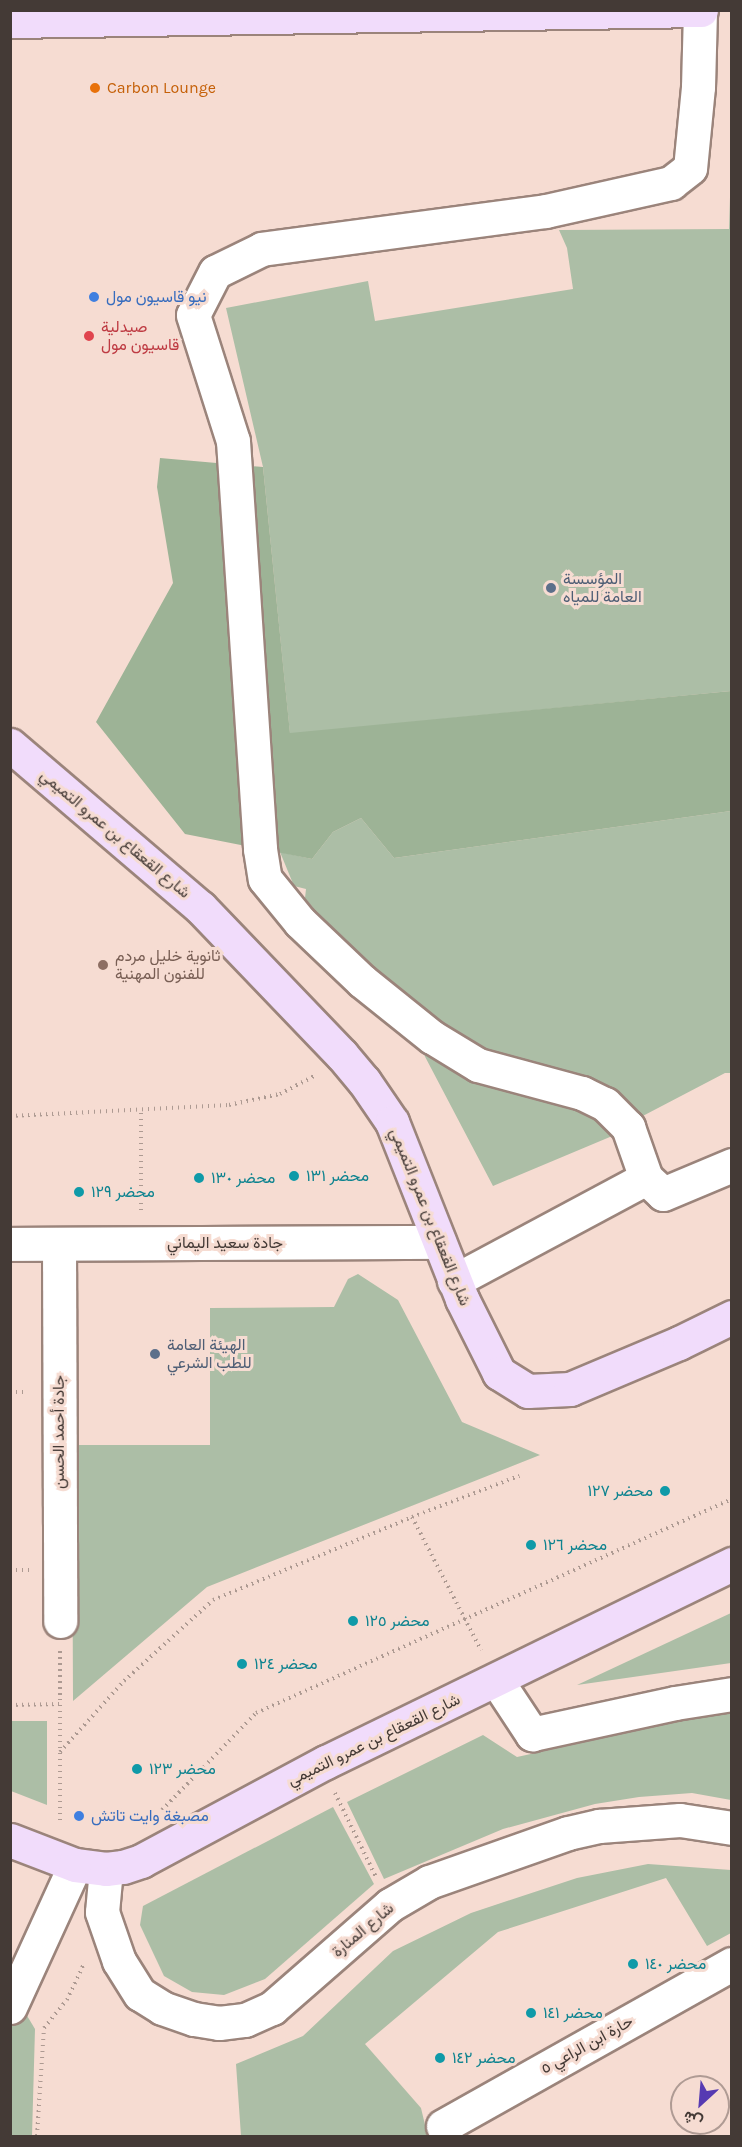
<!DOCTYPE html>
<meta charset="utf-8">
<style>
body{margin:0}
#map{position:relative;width:742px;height:2147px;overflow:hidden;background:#f6dcd2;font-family:Karla,Vazirmatn,sans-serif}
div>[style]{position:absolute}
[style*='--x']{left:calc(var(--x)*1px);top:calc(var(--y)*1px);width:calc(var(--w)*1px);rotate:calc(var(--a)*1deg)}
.green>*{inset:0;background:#acbea6}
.forest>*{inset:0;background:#9db396}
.path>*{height:4px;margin-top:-2px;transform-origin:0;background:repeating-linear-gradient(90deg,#ad9a92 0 1.5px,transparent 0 6px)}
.roads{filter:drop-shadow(2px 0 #9b847b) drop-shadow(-2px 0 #9b847b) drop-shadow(0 2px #9b847b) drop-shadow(0 -2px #9b847b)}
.minor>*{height:33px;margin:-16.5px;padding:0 16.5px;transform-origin:16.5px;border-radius:16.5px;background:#fff}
.major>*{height:33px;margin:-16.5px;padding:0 16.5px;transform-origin:16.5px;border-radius:16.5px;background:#f1dcfb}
.dots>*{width:16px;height:16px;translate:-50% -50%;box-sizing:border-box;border:3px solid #f6dcd2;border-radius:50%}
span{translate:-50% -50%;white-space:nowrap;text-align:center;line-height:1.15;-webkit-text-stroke:6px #f6dcd2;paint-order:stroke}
.food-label{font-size:16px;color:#c56008}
.left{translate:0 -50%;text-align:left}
.shop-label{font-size:16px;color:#366cbe}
.health-label{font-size:16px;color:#be3a42}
.service-label{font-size:16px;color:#4e5e75}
.street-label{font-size:16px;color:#443a36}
.education-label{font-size:16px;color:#785e54}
.culture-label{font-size:16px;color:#0d838f}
.right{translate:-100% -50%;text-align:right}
.frame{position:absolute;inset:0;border:12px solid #443a36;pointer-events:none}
.north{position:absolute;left:670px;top:2075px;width:60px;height:60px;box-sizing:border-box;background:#f6dcd2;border:2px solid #af9b94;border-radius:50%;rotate:206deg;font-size:16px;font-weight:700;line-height:24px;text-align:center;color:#443a36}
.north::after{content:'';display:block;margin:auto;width:21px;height:27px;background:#563ab2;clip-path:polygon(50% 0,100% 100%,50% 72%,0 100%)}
</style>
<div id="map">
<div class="green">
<i style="clip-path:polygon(731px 165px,731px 691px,290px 734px,263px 467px,226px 308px,368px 281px,375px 321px,573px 289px,567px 248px,559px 230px,729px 229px)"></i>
<i style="clip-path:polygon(731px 811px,731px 1073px,725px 1073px,637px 1119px,483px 1056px,391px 989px,335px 935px,305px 898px,306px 889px,294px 886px,280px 852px,312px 859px,333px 832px,361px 818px,394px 858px)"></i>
<i style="clip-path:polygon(421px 1049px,496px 1088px,599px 1115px,617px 1134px,493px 1186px)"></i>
<i style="clip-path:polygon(358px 1274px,398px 1300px,462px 1422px,540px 1455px,207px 1587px,73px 1701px,72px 1445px,210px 1445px,210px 1308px,334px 1307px,348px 1279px)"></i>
<i style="clip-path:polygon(731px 1613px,731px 1663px,577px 1685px)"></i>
<i style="clip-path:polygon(731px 1710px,731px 1800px,692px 1793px,639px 1797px,595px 1804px,503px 1829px,384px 1879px,347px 1802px,483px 1735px,517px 1757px)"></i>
<i style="clip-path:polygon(10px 1721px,47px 1721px,47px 1805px,11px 1791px)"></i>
<i style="clip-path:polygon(333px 1807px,374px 1884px,265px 1979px,224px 1995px,192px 1992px,164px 1976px,140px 1925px,143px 1906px)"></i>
<i style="clip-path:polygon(648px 1864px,731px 1870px,731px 1933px,707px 1946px,666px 1878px,498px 1932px,365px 2044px,421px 2108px,426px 2129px,431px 2136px,241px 2136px,236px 2064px,303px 2036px,393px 1951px,471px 1913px,577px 1878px)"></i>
<i style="clip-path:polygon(23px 2009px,35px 2029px,32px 2136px,11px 2136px,11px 2022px)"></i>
</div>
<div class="forest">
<i style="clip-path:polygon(160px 458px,263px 467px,290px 733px,731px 691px,731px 811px,394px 858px,361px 818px,333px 832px,312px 859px,185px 834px,96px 722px,173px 583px,157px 487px)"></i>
</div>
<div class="path">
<i style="--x:10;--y:1116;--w:219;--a:-2.9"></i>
<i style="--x:229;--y:1105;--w:52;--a:-12.2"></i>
<i style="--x:280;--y:1094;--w:41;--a:-27.8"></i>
<i style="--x:141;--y:1210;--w:100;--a:-90"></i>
<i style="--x:10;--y:1392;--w:18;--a:0"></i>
<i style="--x:412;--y:1517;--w:115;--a:-21"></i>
<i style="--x:10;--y:1570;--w:19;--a:0"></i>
<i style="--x:60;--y:1651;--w:173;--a:90"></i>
<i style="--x:10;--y:1705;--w:50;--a:-1.1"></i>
<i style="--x:60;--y:1752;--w:96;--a:-48"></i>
<i style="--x:124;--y:1681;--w:120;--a:-42.3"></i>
<i style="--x:213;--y:1600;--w:216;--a:-22.6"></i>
<i style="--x:412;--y:1517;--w:150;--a:62.6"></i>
<i style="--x:335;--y:1793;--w:93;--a:64"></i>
<i style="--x:162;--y:1810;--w:135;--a:-45.9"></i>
<i style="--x:256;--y:1713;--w:522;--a:-24.21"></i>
<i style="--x:37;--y:2136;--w:108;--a:-86.3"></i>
<i style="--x:44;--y:2028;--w:36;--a:-51"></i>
<i style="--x:67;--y:2000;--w:40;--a:-65"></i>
</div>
<div class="roads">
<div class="minor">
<i style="--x:700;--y:11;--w:76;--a:91.5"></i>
<i style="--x:698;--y:87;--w:81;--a:95.6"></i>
<i style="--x:690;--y:168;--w:24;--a:142"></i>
<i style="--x:671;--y:183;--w:128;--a:167.4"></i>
<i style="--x:546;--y:211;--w:287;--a:172.4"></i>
<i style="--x:262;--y:249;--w:52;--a:153.9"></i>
<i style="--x:215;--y:272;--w:48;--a:117.1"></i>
<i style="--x:193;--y:315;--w:132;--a:72.4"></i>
<i style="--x:233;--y:441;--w:409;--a:86.2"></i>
<i style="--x:260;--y:849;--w:30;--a:81"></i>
<i style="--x:265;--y:879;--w:55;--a:50.9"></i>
<i style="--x:300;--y:922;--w:86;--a:43.6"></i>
<i style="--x:362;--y:981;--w:90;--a:38.7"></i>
<i style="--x:432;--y:1037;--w:54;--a:31.3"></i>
<i style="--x:478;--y:1065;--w:108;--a:15.1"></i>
<i style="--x:582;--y:1093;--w:25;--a:26"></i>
<i style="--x:605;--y:1104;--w:33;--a:45"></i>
<i style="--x:628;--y:1127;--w:54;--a:70.6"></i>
<i style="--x:646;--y:1178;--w:23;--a:43"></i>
<i style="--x:663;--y:1194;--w:75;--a:-22.8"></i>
<i style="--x:10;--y:1244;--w:429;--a:-0.3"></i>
<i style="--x:59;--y:1244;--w:377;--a:89.8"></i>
<i style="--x:454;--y:1281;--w:218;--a:-28.2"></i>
<i style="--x:497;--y:1681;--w:64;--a:56.6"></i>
<i style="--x:532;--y:1734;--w:146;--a:-12.2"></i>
<i style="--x:675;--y:1703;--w:58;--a:-9"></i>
<i style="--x:106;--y:1869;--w:43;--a:95.3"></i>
<i style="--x:102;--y:1912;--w:52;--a:70.9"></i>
<i style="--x:119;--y:1961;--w:39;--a:58"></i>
<i style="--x:140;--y:1994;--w:26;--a:32"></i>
<i style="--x:162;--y:2008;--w:34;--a:19"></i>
<i style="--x:194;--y:2019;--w:25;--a:9"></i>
<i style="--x:219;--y:2023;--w:26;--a:-7"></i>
<i style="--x:245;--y:2020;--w:30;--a:-24"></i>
<i style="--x:272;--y:2008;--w:157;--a:-41.1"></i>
<i style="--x:390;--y:1905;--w:45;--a:-30.5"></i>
<i style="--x:429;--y:1882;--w:147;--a:-19.4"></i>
<i style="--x:568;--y:1833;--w:32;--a:-13"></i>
<i style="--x:599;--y:1826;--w:81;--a:-4.2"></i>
<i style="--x:680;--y:1820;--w:53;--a:8.7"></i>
<i style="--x:10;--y:2007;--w:156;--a:-65.4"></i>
<i style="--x:443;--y:2126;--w:331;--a:-29.3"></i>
</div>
<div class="major">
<i style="--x:10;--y:21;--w:691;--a:-0.91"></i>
<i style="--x:10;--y:745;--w:250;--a:40.5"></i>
<i style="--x:200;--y:907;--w:205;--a:46.2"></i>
<i style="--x:342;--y:1055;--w:34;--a:50"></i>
<i style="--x:364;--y:1081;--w:50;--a:55.7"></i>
<i style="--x:392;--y:1122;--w:190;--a:68.4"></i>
<i style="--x:462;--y:1299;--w:83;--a:63.4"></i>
<i style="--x:499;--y:1373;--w:34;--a:32"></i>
<i style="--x:528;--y:1391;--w:42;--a:-2.7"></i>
<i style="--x:570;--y:1389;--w:118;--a:-22.9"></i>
<i style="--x:679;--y:1343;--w:59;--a:-26.1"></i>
<i style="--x:10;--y:1840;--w:70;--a:21"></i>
<i style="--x:75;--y:1865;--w:31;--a:7"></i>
<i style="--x:106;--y:1869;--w:17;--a:-7"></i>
<i style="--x:123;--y:1867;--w:19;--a:-18"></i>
<i style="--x:141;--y:1861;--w:210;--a:-28.2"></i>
<i style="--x:326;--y:1762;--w:452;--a:-26"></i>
</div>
</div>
<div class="dots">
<i style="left:95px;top:88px;background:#e8710a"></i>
<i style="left:94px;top:297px;background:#3f7fe0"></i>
<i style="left:89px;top:336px;background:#e0444e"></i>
<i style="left:551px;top:588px;background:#5c6f8a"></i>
<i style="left:103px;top:965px;background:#8d6e63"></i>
<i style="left:294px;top:1176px;background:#0f9aa8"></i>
<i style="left:199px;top:1178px;background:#0f9aa8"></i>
<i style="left:79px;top:1192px;background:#0f9aa8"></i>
<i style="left:155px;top:1354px;background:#5c6f8a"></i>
<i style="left:665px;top:1491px;background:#0f9aa8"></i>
<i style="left:531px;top:1545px;background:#0f9aa8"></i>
<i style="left:353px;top:1621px;background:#0f9aa8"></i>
<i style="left:242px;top:1664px;background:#0f9aa8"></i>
<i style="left:137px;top:1769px;background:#0f9aa8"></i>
<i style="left:79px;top:1816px;background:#3f7fe0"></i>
<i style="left:633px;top:1964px;background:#0f9aa8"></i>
<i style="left:531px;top:2013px;background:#0f9aa8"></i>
<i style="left:440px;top:2058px;background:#0f9aa8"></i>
</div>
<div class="food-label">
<span class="left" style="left:107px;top:88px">Carbon Lounge</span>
</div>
<div class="shop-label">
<span class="left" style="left:106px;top:297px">نيو قاسيون مول</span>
<span class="left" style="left:91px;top:1816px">مصبغة وايت تاتش</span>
</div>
<div class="health-label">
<span class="left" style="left:101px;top:336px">صيدلية<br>قاسيون مول</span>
</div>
<div class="service-label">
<span class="left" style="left:563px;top:588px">المؤسسة<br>العامة للمياه</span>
<span class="left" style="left:167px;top:1354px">الهيئة العامة<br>للطب الشرعي</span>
</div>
<div class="street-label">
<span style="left:115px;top:834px;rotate:40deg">شارع القعقاع بن عمرو التميمي</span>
<span style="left:430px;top:1217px;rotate:68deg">شارع القعقاع بن عمرو التميمي</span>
<span style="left:225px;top:1243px">جادة سعيد اليماني</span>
<span style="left:59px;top:1432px;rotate:-90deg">جادة أحمد الحسن</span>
<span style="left:374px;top:1740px;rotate:-26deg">شارع القعقاع بن عمرو التميمي</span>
<span style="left:363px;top:1930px;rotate:-40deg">شارع المنارة</span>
<span style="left:587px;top:2045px;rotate:-29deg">حارة ابن الراعي ٥</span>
</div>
<div class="education-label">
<span class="left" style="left:115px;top:965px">ثانوية خليل مردم<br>للفنون المهنية</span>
</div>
<div class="culture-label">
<span class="left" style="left:306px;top:1176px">محضر ١٣١</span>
<span class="left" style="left:211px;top:1178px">محضر ١٣٠</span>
<span class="left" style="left:91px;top:1192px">محضر ١٢٩</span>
<span class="right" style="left:653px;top:1491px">محضر ١٢٧</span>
<span class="left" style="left:543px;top:1545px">محضر ١٢٦</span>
<span class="left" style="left:365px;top:1621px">محضر ١٢٥</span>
<span class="left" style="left:254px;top:1664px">محضر ١٢٤</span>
<span class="left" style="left:149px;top:1769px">محضر ١٢٣</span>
<span class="left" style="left:645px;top:1964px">محضر ١٤٠</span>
<span class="left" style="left:543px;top:2013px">محضر ١٤١</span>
<span class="left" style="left:452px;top:2058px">محضر ١٤٢</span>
</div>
<div class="frame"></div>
<div class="north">ش</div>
</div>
